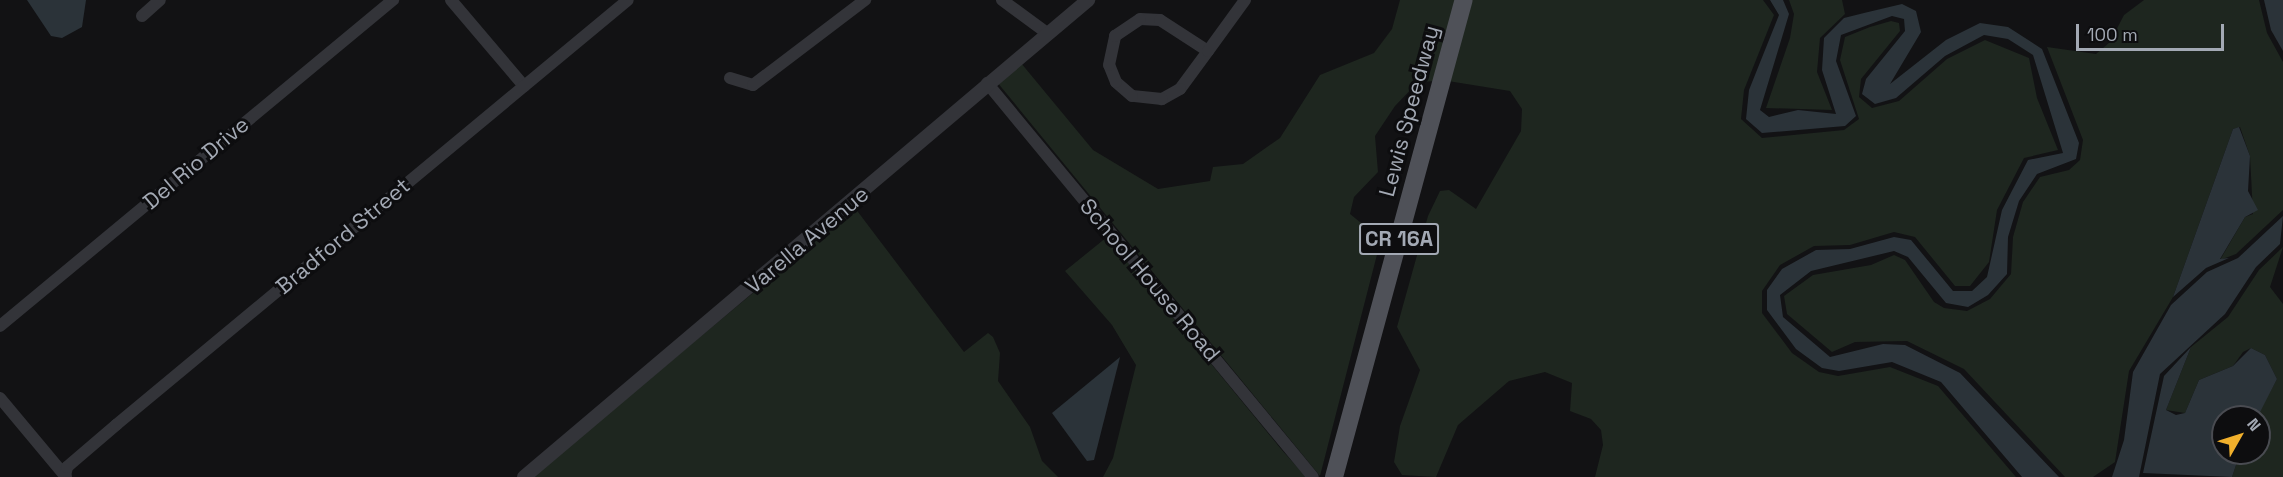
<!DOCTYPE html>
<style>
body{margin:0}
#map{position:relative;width:2283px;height:477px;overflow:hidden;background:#121214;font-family:"Space Grotesk",sans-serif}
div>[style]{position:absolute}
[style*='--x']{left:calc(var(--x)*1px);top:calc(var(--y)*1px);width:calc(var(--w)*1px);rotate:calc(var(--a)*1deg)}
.green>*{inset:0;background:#1e261f}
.water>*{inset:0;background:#2b3339}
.minor>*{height:12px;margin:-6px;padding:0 6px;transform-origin:6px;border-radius:6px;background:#333439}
.tertiary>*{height:14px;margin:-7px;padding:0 7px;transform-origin:7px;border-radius:7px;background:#333439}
.primary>*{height:18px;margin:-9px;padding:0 9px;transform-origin:9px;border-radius:9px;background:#4f5158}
span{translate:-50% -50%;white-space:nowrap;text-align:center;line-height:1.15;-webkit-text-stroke:6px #0d0d0f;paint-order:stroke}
.shield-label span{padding:2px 4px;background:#0d0d0f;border:2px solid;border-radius:4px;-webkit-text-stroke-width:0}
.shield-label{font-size:21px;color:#a3a9b4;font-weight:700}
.street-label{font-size:22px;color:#a3a9b4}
.north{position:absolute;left:2211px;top:405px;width:60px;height:60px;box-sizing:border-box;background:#0d0d0f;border:2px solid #494b51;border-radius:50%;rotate:51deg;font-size:16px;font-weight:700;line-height:24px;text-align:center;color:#a3a9b4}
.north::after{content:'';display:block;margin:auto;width:21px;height:27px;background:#f1b02c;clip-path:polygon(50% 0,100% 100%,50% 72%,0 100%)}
.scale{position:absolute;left:2076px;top:24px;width:148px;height:27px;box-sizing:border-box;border:3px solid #a3a9b4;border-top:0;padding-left:8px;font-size:18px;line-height:21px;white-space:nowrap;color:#a3a9b4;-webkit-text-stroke:4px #0d0d0f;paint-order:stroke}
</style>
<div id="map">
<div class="green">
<i style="clip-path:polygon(1400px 0,1459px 0,1437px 81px,1418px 82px,1395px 106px,1375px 136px,1378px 172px,1354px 197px,1350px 214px,1381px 239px,1320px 476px,997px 82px,1021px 63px,1093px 150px,1158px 189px,1210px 181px,1213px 167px,1243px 164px,1280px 138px,1320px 75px,1374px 53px,1392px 29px)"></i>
<i style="clip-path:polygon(1470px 0,1763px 0,1774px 15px,1744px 90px,1741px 119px,1762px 138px,1844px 130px,1859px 119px,1840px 60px,1845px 37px,1870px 27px,1891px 21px,1899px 23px,1900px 31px,1861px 79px,1859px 97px,1872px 108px,1899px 101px,1947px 59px,1985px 40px,2029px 58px,2037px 98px,2058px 150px,2024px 158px,1997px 210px,1989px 262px,1970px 286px,1955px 286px,1915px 237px,1894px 232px,1850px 245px,1814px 246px,1780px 265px,1762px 291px,1762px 313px,1792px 353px,1819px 372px,1838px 376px,1890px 367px,1938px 386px,2016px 477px,1595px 477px,1603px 445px,1601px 430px,1591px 419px,1570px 411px,1572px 383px,1545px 372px,1509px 381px,1458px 425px,1436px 477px,1402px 475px,1394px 462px,1400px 426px,1420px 370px,1397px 327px,1428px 216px,1440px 191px,1449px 190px,1476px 209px,1521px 131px,1522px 109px,1510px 91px,1448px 81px)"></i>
<i style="clip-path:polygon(1789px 0,1842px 0,1845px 14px,1820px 38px,1817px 72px,1832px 110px,1766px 108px,1790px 38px,1794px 14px)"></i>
<i style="clip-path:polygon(2144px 0,2259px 0,2267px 33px,2283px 62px,2283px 210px,2236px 254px,2220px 260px,2245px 217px,2253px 214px,2250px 156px,2240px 127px,2233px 129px,2173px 297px,2129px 371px,2115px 462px,2093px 477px,2065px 477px,1964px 369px,1907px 341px,1855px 342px,1832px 352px,1787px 314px,1784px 296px,1813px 275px,1871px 265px,1894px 255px,1905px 260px,1934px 302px,1944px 308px,1967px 311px,1990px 299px,2011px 274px,2013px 237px,2023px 202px,2040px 177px,2069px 170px,2080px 160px,2083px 140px,2047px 47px,2096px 54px,2110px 42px,2124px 15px)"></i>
<i style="clip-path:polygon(855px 208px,964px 352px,988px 333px,993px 337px,1000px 353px,998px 381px,1030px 427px,1042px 461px,1058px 477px,532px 477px)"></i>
<i style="clip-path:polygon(1107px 237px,1281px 449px,1306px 477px,1103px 477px,1113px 458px,1136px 365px,1112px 325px,1065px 271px)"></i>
<i style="clip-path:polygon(2283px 247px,2270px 287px,2283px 304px,2283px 477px,2232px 477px,2240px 453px,2259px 453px,2256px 417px,2277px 379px,2265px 355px,2251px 348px,2243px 352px,2233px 366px,2199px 380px,2185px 413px,2166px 410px,2191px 347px,2228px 317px,2259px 270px)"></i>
</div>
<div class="water">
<i style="clip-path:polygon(27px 0,86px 0,82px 27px,62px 38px,51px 36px)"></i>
<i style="clip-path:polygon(1770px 0,1783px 0,1789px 14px,1760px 110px,1769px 117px,1798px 110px,1836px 114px,1822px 70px,1824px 38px,1844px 18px,1864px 13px,1902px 4px,1916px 11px,1921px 32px,1890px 84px,1946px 40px,1980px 23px,2008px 27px,2042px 49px,2079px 143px,2076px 159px,2037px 174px,2019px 201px,2008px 237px,2007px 274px,1988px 295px,1968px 307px,1946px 303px,1908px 257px,1894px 251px,1811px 271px,1780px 295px,1783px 317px,1830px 357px,1883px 344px,1905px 345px,1960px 373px,2059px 477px,2022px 477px,1941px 382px,1892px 362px,1839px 371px,1822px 368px,1796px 349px,1767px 310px,1767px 290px,1782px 269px,1816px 250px,1850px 249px,1894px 237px,1911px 240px,1953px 291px,1972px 291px,1987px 277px,2002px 210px,2028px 160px,2063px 153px,2033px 55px,2008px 39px,1984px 35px,1945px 56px,1896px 98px,1875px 104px,1862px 94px,1866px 79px,1905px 31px,1904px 19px,1892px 16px,1841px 35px,1836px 61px,1856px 116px,1845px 126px,1762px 133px,1746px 119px,1749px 90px,1779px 15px)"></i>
<i style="clip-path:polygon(2264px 0,2283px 0,2283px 51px,2271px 30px)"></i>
<i style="clip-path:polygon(2239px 127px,2250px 156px,2248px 191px,2258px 210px,2245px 217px,2220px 259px,2229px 258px,2206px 268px,2173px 297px,2233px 129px)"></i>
<i style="clip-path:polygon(2283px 216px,2280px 244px,2256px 267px,2225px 314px,2160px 374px,2139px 477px,2112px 477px,2124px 440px,2133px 372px,2171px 305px,2207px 272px,2238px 258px)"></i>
<i style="clip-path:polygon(2191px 347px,2166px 410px,2176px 415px,2185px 413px,2199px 380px,2233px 366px,2251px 348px,2265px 355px,2277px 379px,2258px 416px,2223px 417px,2223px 453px,2240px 453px,2232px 477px,2143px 473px,2164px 376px)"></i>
<i style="clip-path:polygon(1120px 357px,1094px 460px,1087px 461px,1052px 413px)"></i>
</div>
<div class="minor">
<i style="--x:451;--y:0;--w:113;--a:49.7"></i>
<i style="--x:1002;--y:0;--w:56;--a:36.3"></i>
<i style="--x:142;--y:16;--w:24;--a:-42"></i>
<i style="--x:1140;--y:19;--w:20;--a:3"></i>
<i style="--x:1160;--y:20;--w:57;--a:32.9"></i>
<i style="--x:1208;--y:51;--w:47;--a:126.4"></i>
<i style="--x:1180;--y:89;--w:21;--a:151"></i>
<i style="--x:1162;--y:99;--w:30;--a:-174"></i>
<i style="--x:1132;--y:96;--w:21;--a:-139"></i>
<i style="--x:1116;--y:82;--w:18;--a:-112"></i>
<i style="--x:1109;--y:65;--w:30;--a:-78"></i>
<i style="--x:1115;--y:36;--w:30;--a:-34"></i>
<i style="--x:1208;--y:51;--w:63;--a:-54"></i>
<i style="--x:730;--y:78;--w:24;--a:17"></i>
<i style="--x:753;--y:85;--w:141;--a:-37.2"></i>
<i style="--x:987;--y:83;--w:511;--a:50.4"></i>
<i style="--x:0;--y:326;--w:511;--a:-39.68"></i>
<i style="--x:0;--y:398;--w:103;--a:50.1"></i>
<i style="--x:65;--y:476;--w:9;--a:-77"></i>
<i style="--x:67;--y:467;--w:65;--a:-40.6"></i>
<i style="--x:116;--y:425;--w:665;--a:-39.7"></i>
</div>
<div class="tertiary">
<i style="--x:524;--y:477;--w:739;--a:-40.22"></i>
</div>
<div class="primary">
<i style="--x:1334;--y:477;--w:494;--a:-74.8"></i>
</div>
<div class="shield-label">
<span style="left:1399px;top:239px">CR 16A</span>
</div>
<div class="street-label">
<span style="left:1409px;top:111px;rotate:-75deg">Lewis Speedway</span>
<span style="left:196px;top:163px;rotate:-40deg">Del Rio Drive</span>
<span style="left:343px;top:236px;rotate:-40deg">Bradford Street</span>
<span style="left:807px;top:240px;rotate:-40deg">Varella Avenue</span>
<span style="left:1150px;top:280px;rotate:50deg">School House Road</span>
</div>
<div class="north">N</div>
<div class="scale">100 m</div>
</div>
